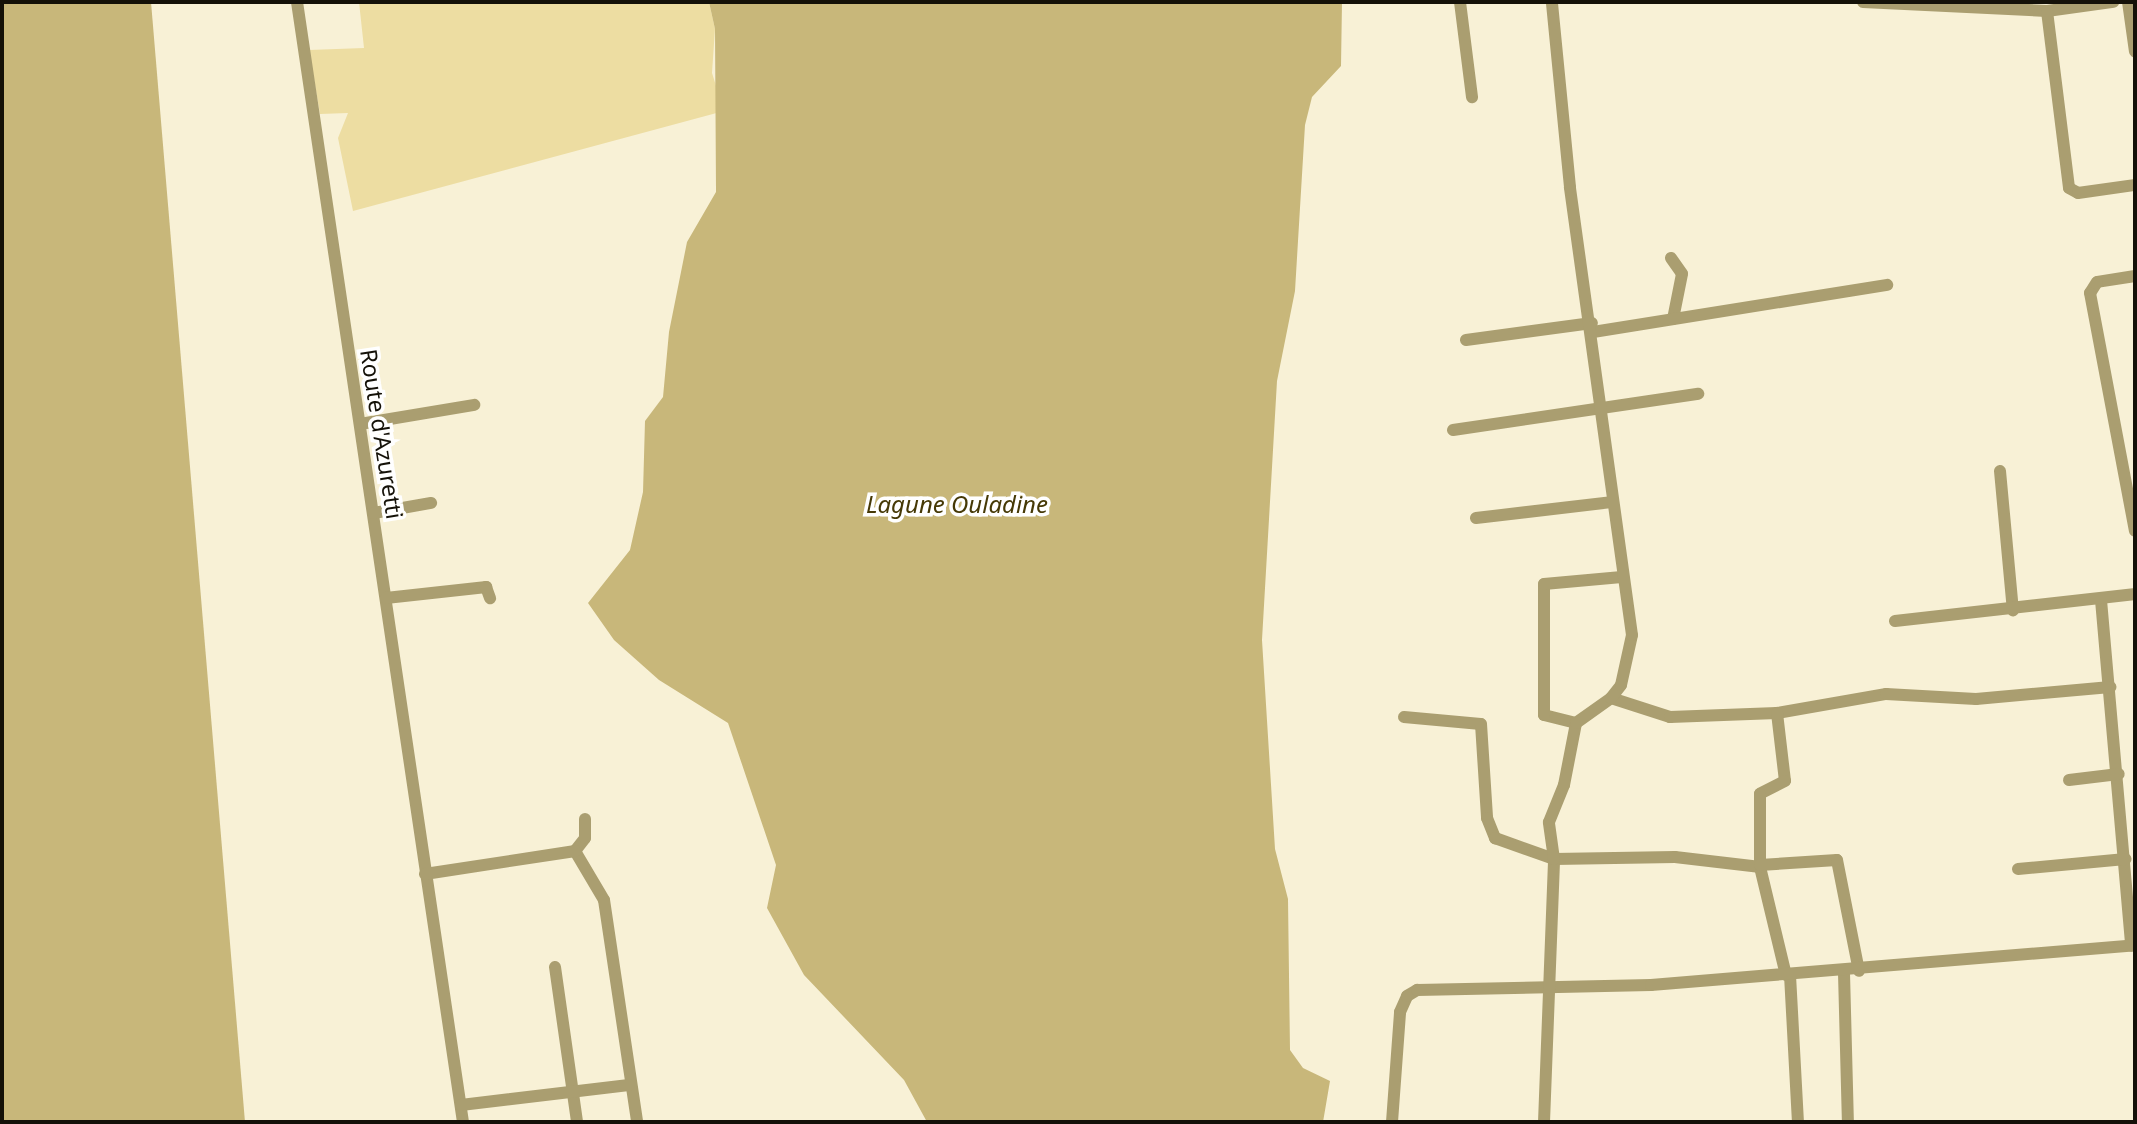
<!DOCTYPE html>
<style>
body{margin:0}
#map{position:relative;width:2137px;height:1124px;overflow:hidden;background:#f8f1d6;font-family:"Noto Sans",sans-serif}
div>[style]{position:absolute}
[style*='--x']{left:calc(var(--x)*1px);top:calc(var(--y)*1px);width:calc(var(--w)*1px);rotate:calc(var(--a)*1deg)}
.green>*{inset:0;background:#eddda2}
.water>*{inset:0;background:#c8b77a}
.minor>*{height:12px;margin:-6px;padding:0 6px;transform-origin:6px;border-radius:6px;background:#aa9e70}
span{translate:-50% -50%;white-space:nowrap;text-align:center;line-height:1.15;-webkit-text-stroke:7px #fff;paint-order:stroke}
.street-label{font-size:23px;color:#141108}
.water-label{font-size:24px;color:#463906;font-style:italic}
.frame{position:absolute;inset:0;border:4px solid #141108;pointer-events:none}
</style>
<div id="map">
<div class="green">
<i style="clip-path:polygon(359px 2px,709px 2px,715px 29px,712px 73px,724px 111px,353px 211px,338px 138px,348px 113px,320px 114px,309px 50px,364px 48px)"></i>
</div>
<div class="water">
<i style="clip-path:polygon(2px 2px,151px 2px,245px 1122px,2px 1122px)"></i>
<i style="clip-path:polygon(709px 2px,1342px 2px,1341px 66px,1312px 97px,1305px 125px,1295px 291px,1277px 381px,1262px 640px,1275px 849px,1288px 899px,1290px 1050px,1303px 1068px,1330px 1081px,1323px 1122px,927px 1122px,904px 1080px,804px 975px,767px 908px,776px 865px,728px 723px,659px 680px,614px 640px,588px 603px,630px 550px,643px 492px,645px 421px,663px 397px,669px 332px,687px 242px,716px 192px,715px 29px)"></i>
</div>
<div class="minor">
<i style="--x:297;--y:2;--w:1132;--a:81.57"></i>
<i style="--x:1460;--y:2;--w:96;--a:82.8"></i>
<i style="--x:1863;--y:2;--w:184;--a:2.8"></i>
<i style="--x:2047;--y:11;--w:67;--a:-7.8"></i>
<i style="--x:2128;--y:2;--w:50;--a:82"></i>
<i style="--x:2047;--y:11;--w:178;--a:82.9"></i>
<i style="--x:2069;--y:188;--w:10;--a:29"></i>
<i style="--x:2078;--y:193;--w:58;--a:-8"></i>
<i style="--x:1671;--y:258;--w:19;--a:55"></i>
<i style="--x:1682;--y:274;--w:46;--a:101.3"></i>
<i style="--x:2135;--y:276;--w:38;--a:171"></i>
<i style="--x:2097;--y:282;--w:13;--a:122"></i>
<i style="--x:2090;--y:293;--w:242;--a:79.3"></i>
<i style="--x:1593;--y:332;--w:298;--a:-9.1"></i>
<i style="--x:1466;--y:340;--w:127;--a:-7.7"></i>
<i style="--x:360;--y:424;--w:116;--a:-9.5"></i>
<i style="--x:1453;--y:430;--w:248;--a:-8.4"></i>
<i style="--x:2000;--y:471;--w:140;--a:84.7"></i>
<i style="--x:374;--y:513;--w:58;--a:-10"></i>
<i style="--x:1476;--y:518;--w:138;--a:-6.7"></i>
<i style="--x:386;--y:598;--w:101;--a:-6.3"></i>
<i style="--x:486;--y:587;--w:12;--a:70"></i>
<i style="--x:2101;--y:600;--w:347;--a:85"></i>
<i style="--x:1895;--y:621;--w:242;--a:-6.4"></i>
<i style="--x:1611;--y:698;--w:62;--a:17.9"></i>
<i style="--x:1670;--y:717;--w:107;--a:-2.1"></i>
<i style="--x:1777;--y:713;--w:111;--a:-9.9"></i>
<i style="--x:1886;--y:694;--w:90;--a:3.2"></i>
<i style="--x:1976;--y:699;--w:135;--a:-5.1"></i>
<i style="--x:1777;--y:713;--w:68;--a:83.3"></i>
<i style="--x:1785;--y:781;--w:28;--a:153"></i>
<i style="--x:1760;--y:794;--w:73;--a:90"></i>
<i style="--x:1760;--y:867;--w:111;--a:76.5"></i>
<i style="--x:1404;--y:717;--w:77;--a:5.2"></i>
<i style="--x:1481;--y:724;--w:94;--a:86.3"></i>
<i style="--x:1487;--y:818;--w:22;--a:68"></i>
<i style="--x:1495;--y:838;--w:63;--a:19.6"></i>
<i style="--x:1554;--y:859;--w:121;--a:-0.9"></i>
<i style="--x:1675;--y:857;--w:86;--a:6.7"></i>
<i style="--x:1576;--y:723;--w:33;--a:-166"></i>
<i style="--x:1544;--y:715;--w:131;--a:-90"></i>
<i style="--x:1544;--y:584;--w:78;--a:-5.1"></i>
<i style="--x:2069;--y:780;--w:50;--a:-6.8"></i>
<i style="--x:575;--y:851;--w:57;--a:59.4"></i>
<i style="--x:604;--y:900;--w:224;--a:81.5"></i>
<i style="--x:575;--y:851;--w:16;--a:-52"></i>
<i style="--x:585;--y:838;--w:19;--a:-90"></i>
<i style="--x:1760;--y:865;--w:77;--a:-3.7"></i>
<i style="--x:1837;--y:860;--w:113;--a:78.8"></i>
<i style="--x:2018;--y:869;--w:108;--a:-5.3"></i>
<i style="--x:425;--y:874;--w:152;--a:-8.7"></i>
<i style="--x:555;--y:967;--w:157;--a:81.9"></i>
<i style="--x:1844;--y:973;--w:149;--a:88.5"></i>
<i style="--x:1790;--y:975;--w:147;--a:86.9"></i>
<i style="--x:461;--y:1105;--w:169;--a:-6.8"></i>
<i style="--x:1392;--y:1122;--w:110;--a:-85.8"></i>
<i style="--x:1400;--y:1012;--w:17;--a:-66"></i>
<i style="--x:1407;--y:996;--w:12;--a:-31"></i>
<i style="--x:1417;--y:990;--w:234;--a:-1.2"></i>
<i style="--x:1651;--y:985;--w:486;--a:-4.7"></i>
<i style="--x:1544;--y:1122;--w:263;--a:-87.8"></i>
<i style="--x:1554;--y:859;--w:37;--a:-98"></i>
<i style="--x:1549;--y:822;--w:40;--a:-68"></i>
<i style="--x:1564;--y:785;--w:63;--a:-79"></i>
<i style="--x:1576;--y:723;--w:43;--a:-35.5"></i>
<i style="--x:1611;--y:698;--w:16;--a:-52"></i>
<i style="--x:1621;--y:685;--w:51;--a:-77.6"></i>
<i style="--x:1632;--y:635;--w:452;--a:-97.9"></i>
<i style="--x:1570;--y:187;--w:186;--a:-95.6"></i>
</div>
<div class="street-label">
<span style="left:382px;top:434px;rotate:81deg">Route d'Azuretti</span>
</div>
<div class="water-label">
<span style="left:957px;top:504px">Lagune Ouladine</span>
</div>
<div class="frame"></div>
</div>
